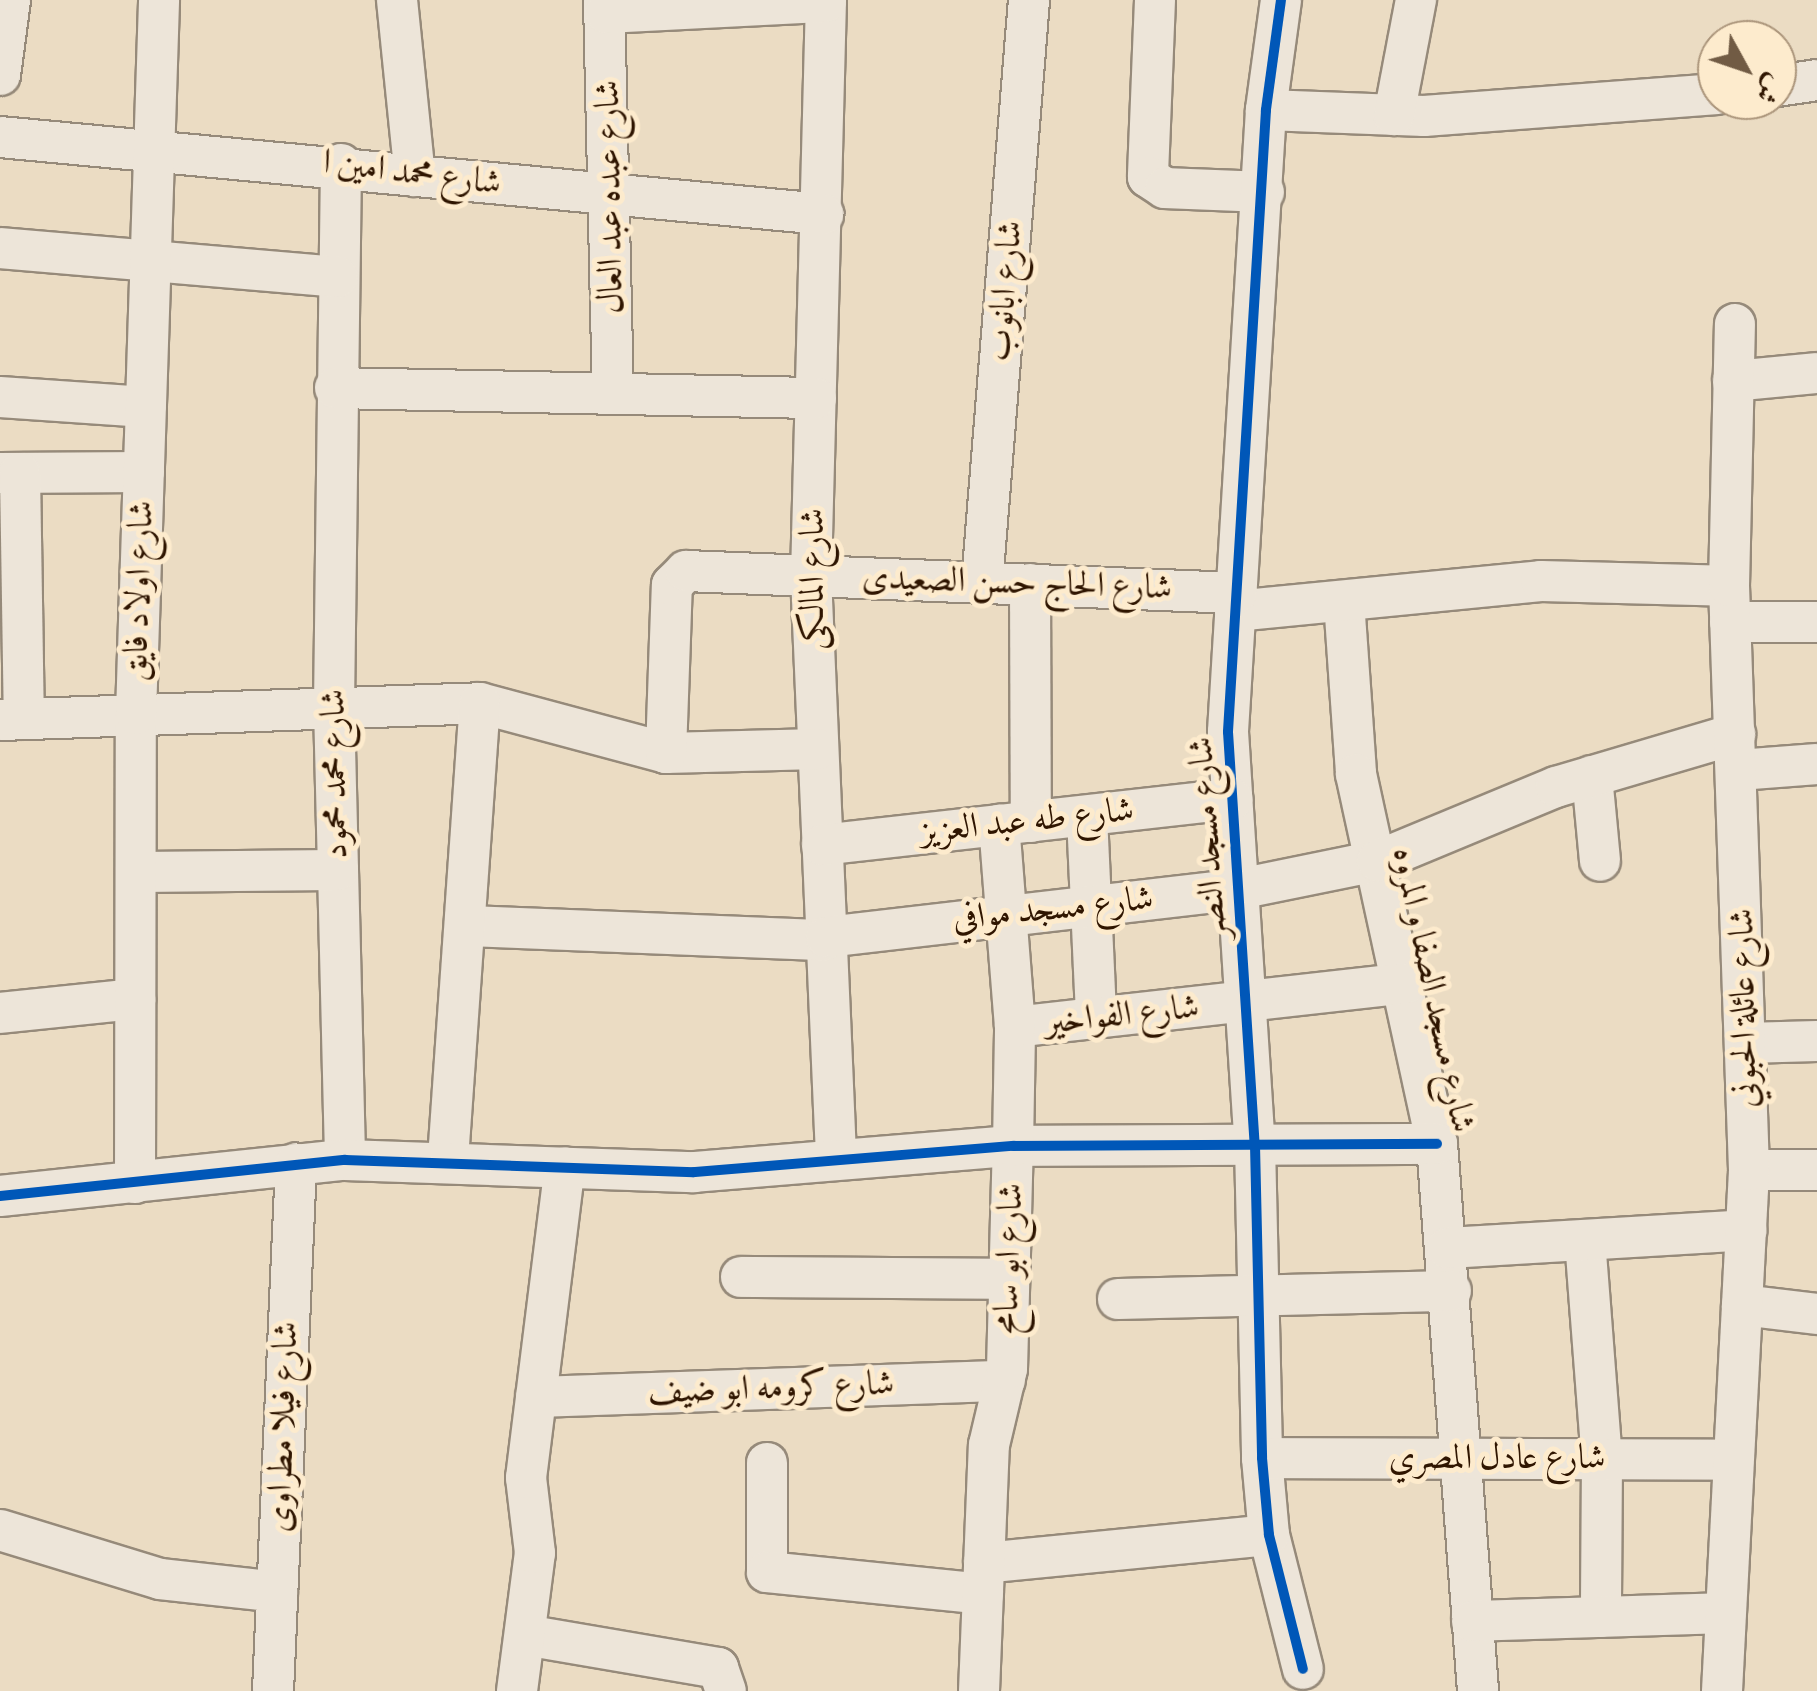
<!DOCTYPE html>
<meta charset="utf-8">
<style>
body{margin:0}
#map{position:relative;width:1817px;height:1691px;overflow:hidden;background:#ebdcc3;font-family:Vollkorn,Amiri,serif}
div>[style]{position:absolute}
[style*='--x']{left:calc(var(--x)*1px);top:calc(var(--y)*1px);width:calc(var(--w)*1px);rotate:calc(var(--a)*1deg)}
.roads{filter:drop-shadow(2px 0 #968a7a) drop-shadow(-2px 0 #968a7a) drop-shadow(0 2px #968a7a) drop-shadow(0 -2px #968a7a)}
.street>*{height:40px;margin:-20px;padding:0 20px;transform-origin:20px;border-radius:20px;background:#ede5d9}
.cycleway>*{height:10px;margin:-5px;padding:0 5px;transform-origin:5px;border-radius:5px;background:#0057b8}
span{translate:-50% -50%;white-space:nowrap;text-align:center;line-height:1.15;-webkit-text-stroke:10px #fdebcd;paint-order:stroke}
.street-label{font-size:35px;color:#2f1500}
.north{position:absolute;left:1697px;top:20px;width:100px;height:100px;box-sizing:border-box;background:#fdebcd;border:2px solid #ab957b;border-radius:50%;rotate:130deg;font-size:28px;font-weight:700;line-height:40px;text-align:center;color:#2f1500}
.north::after{content:'';display:block;margin:auto;width:35px;height:45px;background:#715b44;clip-path:polygon(50% 0,100% 100%,50% 72%,0 100%)}
</style>
<div id="map">
<div class="roads">
<div class="street">
<i style="--x:397;--y:0;--w:177;--a:84.2"></i>
<i style="--x:604;--y:0;--w:394;--a:88.7"></i>
<i style="--x:826;--y:0;--w:576;--a:91.49"></i>
<i style="--x:811;--y:576;--w:581;--a:87.53"></i>
<i style="--x:1155;--y:0;--w:177;--a:92.3"></i>
<i style="--x:1148;--y:177;--w:20;--a:33"></i>
<i style="--x:1165;--y:188;--w:99;--a:2.3"></i>
<i style="--x:1281;--y:0;--w:111;--a:97.8"></i>
<i style="--x:1266;--y:110;--w:623;--a:93.5"></i>
<i style="--x:1228;--y:732;--w:414;--a:86.3"></i>
<i style="--x:1255;--y:1145;--w:313;--a:88.7"></i>
<i style="--x:1262;--y:1458;--w:77;--a:84.8"></i>
<i style="--x:1269;--y:1535;--w:138;--a:75.8"></i>
<i style="--x:606;--y:13;--w:220;--a:-2.9"></i>
<i style="--x:0;--y:75;--w:76;--a:-82.4"></i>
<i style="--x:1777;--y:86;--w:40;--a:-8.5"></i>
<i style="--x:1266;--y:110;--w:158;--a:2.2"></i>
<i style="--x:1424;--y:116;--w:294;--a:-4.3"></i>
<i style="--x:1394;--y:115;--w:117;--a:-79.2"></i>
<i style="--x:0;--y:137;--w:827;--a:5.35"></i>
<i style="--x:341;--y:164;--w:542;--a:90.74"></i>
<i style="--x:334;--y:706;--w:454;--a:88.6"></i>
<i style="--x:0;--y:248;--w:339;--a:4.9"></i>
<i style="--x:1733;--y:381;--w:84;--a:-5.4"></i>
<i style="--x:335;--y:388;--w:481;--a:1.2"></i>
<i style="--x:0;--y:397;--w:146;--a:3.9"></i>
<i style="--x:0;--y:473;--w:144;--a:-0.4"></i>
<i style="--x:20;--y:473;--w:246;--a:89.1"></i>
<i style="--x:982;--y:583;--w:585;--a:-85.39"></i>
<i style="--x:1030;--y:584;--w:238;--a:89.8"></i>
<i style="--x:1344;--y:601;--w:173;--a:86"></i>
<i style="--x:1356;--y:774;--w:379;--a:77.7"></i>
<i style="--x:1437;--y:1144;--w:549;--a:85.71"></i>
<i style="--x:1235;--y:611;--w:307;--a:-5.6"></i>
<i style="--x:1541;--y:581;--w:188;--a:1.5"></i>
<i style="--x:1730;--y:622;--w:87;--a:0"></i>
<i style="--x:0;--y:720;--w:480;--a:-2"></i>
<i style="--x:480;--y:703;--w:193;--a:15"></i>
<i style="--x:666;--y:753;--w:152;--a:-1.5"></i>
<i style="--x:666;--y:753;--w:168;--a:-88"></i>
<i style="--x:672;--y:585;--w:20;--a:-45"></i>
<i style="--x:686;--y:571;--w:551;--a:2.29"></i>
<i style="--x:1739;--y:770;--w:78;--a:-4.4"></i>
<i style="--x:1592;--y:776;--w:85;--a:84.6"></i>
<i style="--x:1087;--y:816;--w:202;--a:87.4"></i>
<i style="--x:822;--y:845;--w:413;--a:-6.4"></i>
<i style="--x:136;--y:872;--w:202;--a:-0.6"></i>
<i style="--x:470;--y:926;--w:354;--a:2.3"></i>
<i style="--x:826;--y:937;--w:416;--a:-6.6"></i>
<i style="--x:1239;--y:889;--w:141;--a:-11.5"></i>
<i style="--x:1377;--y:861;--w:194;--a:-22.5"></i>
<i style="--x:1556;--y:787;--w:187;--a:-16.5"></i>
<i style="--x:0;--y:1013;--w:136;--a:-5.9"></i>
<i style="--x:1015;--y:1027;--w:394;--a:-6.4"></i>
<i style="--x:1746;--y:1043;--w:71;--a:-1.6"></i>
<i style="--x:448;--y:1159;--w:457;--a:-86"></i>
<i style="--x:1749;--y:1170;--w:68;--a:0"></i>
<i style="--x:135;--y:1183;--w:469;--a:-89.9"></i>
<i style="--x:136;--y:714;--w:714;--a:-88.15"></i>
<i style="--x:0;--y:1196;--w:347;--a:-6"></i>
<i style="--x:345;--y:1160;--w:349;--a:2"></i>
<i style="--x:694;--y:1172;--w:320;--a:-4.7"></i>
<i style="--x:1013;--y:1146;--w:424;--a:-0.3"></i>
<i style="--x:1585;--y:1240;--w:220;--a:85.6"></i>
<i style="--x:1602;--y:1459;--w:158;--a:90.4"></i>
<i style="--x:1447;--y:1248;--w:300;--a:-3.4"></i>
<i style="--x:741;--y:1277;--w:268;--a:0.4"></i>
<i style="--x:1118;--y:1299;--w:333;--a:-1.4"></i>
<i style="--x:1742;--y:1305;--w:76;--a:6.8"></i>
<i style="--x:536;--y:1397;--w:469;--a:-2"></i>
<i style="--x:1262;--y:1458;--w:470;--a:0.2"></i>
<i style="--x:767;--y:1463;--w:109;--a:90"></i>
<i style="--x:767;--y:1572;--w:217;--a:5.8"></i>
<i style="--x:0;--y:1530;--w:167;--a:17"></i>
<i style="--x:160;--y:1579;--w:118;--a:6.3"></i>
<i style="--x:984;--y:1563;--w:286;--a:-5.6"></i>
<i style="--x:1472;--y:1621;--w:251;--a:-1.8"></i>
<i style="--x:525;--y:1635;--w:196;--a:9.7"></i>
<i style="--x:718;--y:1668;--w:24;--a:71"></i>
<i style="--x:273;--y:1691;--w:528;--a:-87.5"></i>
<i style="--x:517;--y:1691;--w:139;--a:-82.6"></i>
<i style="--x:535;--y:1553;--w:76;--a:-96.8"></i>
<i style="--x:526;--y:1478;--w:313;--a:-82.9"></i>
<i style="--x:979;--y:1691;--w:246;--a:-87.7"></i>
<i style="--x:989;--y:1445;--w:78;--a:-76.7"></i>
<i style="--x:1007;--y:1369;--w:223;--a:-88.5"></i>
<i style="--x:1013;--y:1146;--w:119;--a:-89"></i>
<i style="--x:1015;--y:1027;--w:203;--a:-94.5"></i>
<i style="--x:1722;--y:1691;--w:522;--a:-87.03"></i>
<i style="--x:1749;--y:1170;--w:584;--a:-91.96"></i>
<i style="--x:1729;--y:586;--w:262;--a:-88.7"></i>
</div>
</div>
<div class="cycleway">
<i style="--x:1281;--y:0;--w:111;--a:97.8"></i>
<i style="--x:1266;--y:110;--w:623;--a:93.5"></i>
<i style="--x:1228;--y:732;--w:414;--a:86.3"></i>
<i style="--x:1255;--y:1145;--w:313;--a:88.7"></i>
<i style="--x:1262;--y:1458;--w:77;--a:84.8"></i>
<i style="--x:1269;--y:1535;--w:138;--a:75.8"></i>
<i style="--x:0;--y:1196;--w:347;--a:-6"></i>
<i style="--x:345;--y:1160;--w:349;--a:2"></i>
<i style="--x:694;--y:1172;--w:320;--a:-4.7"></i>
<i style="--x:1013;--y:1146;--w:424;--a:-0.3"></i>
</div>
<div class="street-label">
<span style="left:412px;top:174px;rotate:7deg">شارع محمد امين ا</span>
<span style="left:611px;top:197px;rotate:-91deg">شارع عبده عبد العال</span>
<span style="left:1006px;top:291px;rotate:-85deg">شارع ابانوب</span>
<span style="left:814px;top:579px;rotate:-90deg">شارع المالكى</span>
<span style="left:1017px;top:584px;rotate:2deg">شارع الحاج حسن الصعيدى</span>
<span style="left:140px;top:591px;rotate:-88deg">شارع اولاد فايق</span>
<span style="left:336px;top:774px;rotate:-91deg">شارع محمد محمود</span>
<span style="left:1027px;top:822px;rotate:-6deg">شارع طه عبد العزيز</span>
<span style="left:1209px;top:838px;rotate:-94deg">شارع مسجد النصر</span>
<span style="left:1053px;top:910px;rotate:-6deg">شارع مسجد موافي</span>
<span style="left:1432px;top:990px;rotate:78deg">شارع مسجد الصفا و المروه</span>
<span style="left:1745px;top:1008px;rotate:-91deg">شارع عائلة الحبوني</span>
<span style="left:1122px;top:1016px;rotate:-6deg">شارع الفواخير</span>
<span style="left:1010px;top:1259px;rotate:-88deg">شارع ابو سامح</span>
<span style="left:771px;top:1389px;rotate:-2deg">شارع كرومه ابو ضيف</span>
<span style="left:284px;top:1427px;rotate:-88deg">شارع فيلا مطراوى</span>
<span style="left:1497px;top:1459px">شارع عادل المصري</span>
</div>
<div class="north">ش</div>
</div>
